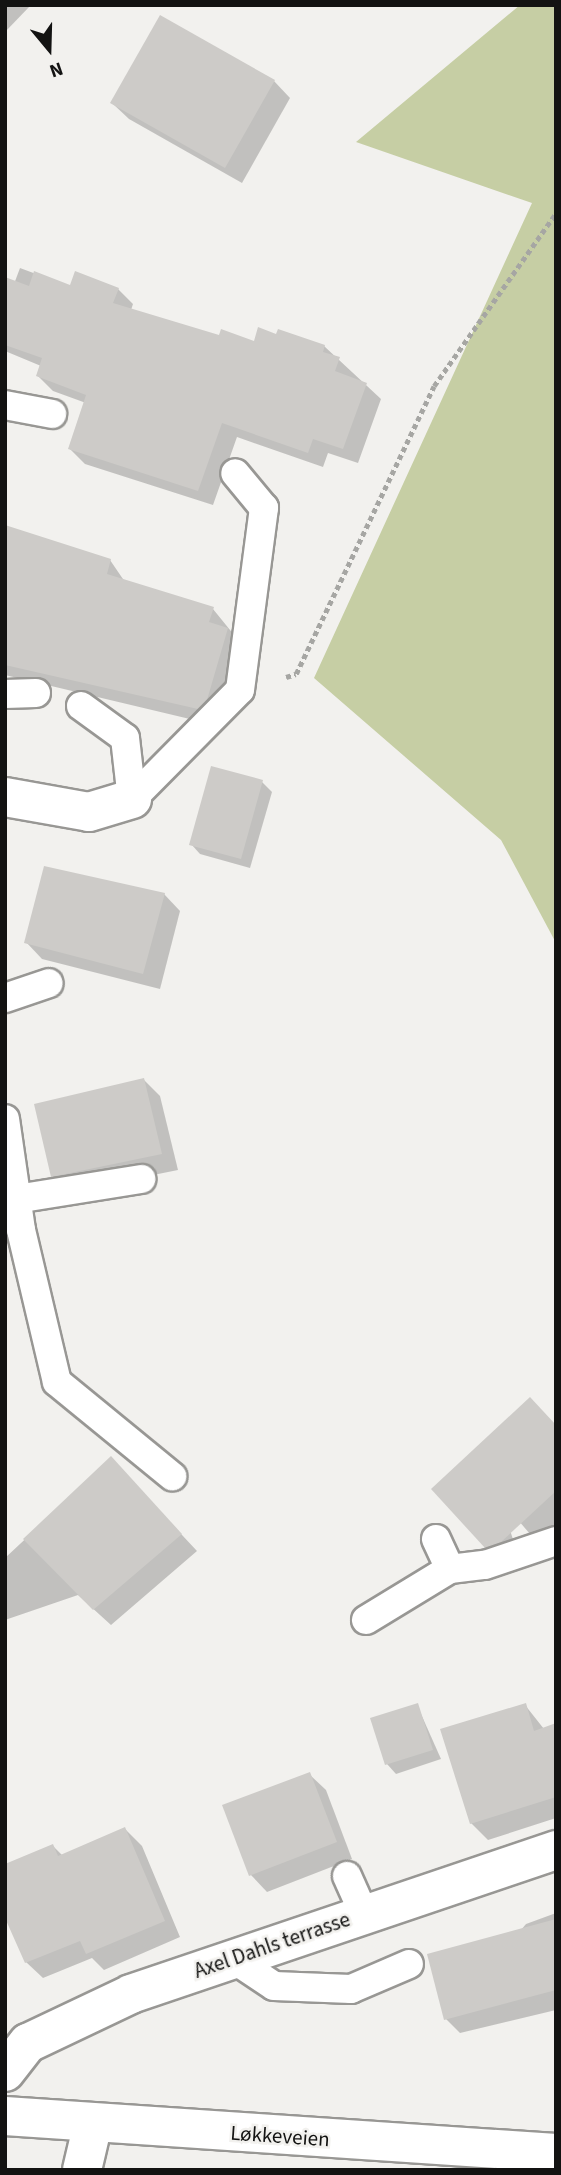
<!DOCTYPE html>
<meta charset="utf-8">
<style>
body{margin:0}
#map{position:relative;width:561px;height:2175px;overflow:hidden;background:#f2f1ee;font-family:"Source Sans 3",sans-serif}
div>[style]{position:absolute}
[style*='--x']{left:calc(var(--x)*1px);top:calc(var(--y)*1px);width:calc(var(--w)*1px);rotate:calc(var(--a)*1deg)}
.green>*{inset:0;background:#c6cea4}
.shadow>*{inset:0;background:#0003}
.building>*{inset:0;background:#cdcbc8}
.path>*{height:4.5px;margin-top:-2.25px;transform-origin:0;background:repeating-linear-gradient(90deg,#a6a6a3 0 5px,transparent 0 8.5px)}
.roads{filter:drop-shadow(2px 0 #989794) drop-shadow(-2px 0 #989794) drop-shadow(0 2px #989794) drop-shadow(0 -2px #989794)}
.lane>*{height:28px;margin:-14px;padding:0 14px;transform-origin:14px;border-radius:14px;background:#fff}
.street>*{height:38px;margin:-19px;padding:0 19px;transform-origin:19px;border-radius:19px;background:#fff}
span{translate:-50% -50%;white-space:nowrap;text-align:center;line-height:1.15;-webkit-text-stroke:5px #f2f1ee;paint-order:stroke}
.street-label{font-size:21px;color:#131312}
.frame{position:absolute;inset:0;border:7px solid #131312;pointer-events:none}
.north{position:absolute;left:14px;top:14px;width:70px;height:70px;-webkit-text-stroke:5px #f2f1ee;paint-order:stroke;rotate:161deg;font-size:19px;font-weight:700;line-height:28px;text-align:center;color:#131312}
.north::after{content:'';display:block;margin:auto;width:24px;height:32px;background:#131312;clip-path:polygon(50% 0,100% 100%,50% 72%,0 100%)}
</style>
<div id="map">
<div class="green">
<i style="clip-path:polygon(520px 5px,556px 5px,556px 943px,501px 840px,314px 678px,532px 203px,356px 142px)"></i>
</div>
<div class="shadow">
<i style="clip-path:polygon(5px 5px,31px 5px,5px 32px)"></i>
<i style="clip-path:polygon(274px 81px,290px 98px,242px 183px,129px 119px,112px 103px)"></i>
<i style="clip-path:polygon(20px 268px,71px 287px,118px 289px,133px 304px,131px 310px,220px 337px,255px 343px,277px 336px,324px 346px,381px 399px,358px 463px,328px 453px,323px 467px,237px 437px,213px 505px,85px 464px,70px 449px,86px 403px,53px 391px,38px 376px,41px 366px,5px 351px,5px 308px)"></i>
<i style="clip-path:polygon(5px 526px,110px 560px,125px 582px,213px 609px,243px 646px,215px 725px,5px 675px)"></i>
<i style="clip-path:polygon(262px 782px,272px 792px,250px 868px,200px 854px,191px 844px)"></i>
<i style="clip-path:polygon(164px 894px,180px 911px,160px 989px,42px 959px,26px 942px)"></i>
<i style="clip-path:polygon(144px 1080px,160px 1096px,178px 1170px,69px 1192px,52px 1176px)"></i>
<i style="clip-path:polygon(530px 1399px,556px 1426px,556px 1523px,536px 1541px,500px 1499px,519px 1558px,503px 1563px,433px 1489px)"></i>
<i style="clip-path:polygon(111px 1459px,197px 1551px,111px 1625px,78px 1595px,5px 1620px,5px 1558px)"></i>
<i style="clip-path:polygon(417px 1705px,441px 1759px,396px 1774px,387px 1764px)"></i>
<i style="clip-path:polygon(525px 1705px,544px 1729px,556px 1725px,556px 1818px,488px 1840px,471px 1823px)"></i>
<i style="clip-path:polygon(309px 1774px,326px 1790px,352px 1859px,267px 1892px,251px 1875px,224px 1806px)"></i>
<i style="clip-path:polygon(125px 1829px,142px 1846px,180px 1937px,104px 1970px,92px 1958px,43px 1978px,26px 1962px,53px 1846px,63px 1856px)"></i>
<i style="clip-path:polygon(556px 1913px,556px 2010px,460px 2033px,446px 2019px,526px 1924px)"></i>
</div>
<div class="building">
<i style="clip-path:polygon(160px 15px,275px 80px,225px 168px,110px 103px)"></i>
<i style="clip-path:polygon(34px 271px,70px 285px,75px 271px,119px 288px,113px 303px,219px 335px,221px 329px,254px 341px,258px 327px,276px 334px,278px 329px,325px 345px,323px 352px,340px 357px,335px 371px,367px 383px,343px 449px,313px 439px,308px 453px,222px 423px,198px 491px,68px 449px,86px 395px,36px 376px,42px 358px,5px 345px,5px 277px,29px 286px)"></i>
<i style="clip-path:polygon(5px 525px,111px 559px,107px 574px,214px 607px,209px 622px,228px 628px,207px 700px,198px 709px,5px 665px)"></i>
<i style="clip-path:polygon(211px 766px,263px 780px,241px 859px,189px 845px)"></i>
<i style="clip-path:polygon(44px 866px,165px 893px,143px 974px,24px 943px)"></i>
<i style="clip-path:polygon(144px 1078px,162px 1154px,51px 1177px,34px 1104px)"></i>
<i style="clip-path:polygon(530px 1397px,556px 1425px,556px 1491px,501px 1542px,485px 1548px,431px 1489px)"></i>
<i style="clip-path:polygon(111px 1456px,182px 1534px,93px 1610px,23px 1539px)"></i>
<i style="clip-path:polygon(418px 1703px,433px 1750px,385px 1765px,370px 1718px)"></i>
<i style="clip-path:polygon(526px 1703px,534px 1731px,556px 1723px,556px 1797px,470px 1824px,440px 1729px)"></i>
<i style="clip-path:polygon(310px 1772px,337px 1842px,249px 1876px,222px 1805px)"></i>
<i style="clip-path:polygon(125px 1827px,165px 1921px,86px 1954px,80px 1941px,25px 1963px,5px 1918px,5px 1864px,53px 1844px,58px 1856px)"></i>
<i style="clip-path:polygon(556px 1919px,556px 1990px,444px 2020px,427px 1954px)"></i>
</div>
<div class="path">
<i style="--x:286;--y:677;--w:10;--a:-17"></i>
<i style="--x:296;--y:674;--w:319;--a:-64.4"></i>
<i style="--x:434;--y:386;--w:212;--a:-54.8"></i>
</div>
<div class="roads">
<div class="lane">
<i style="--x:5;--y:405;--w:48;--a:10.8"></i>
<i style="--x:5;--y:694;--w:31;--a:-2"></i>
<i style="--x:81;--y:706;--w:54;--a:36"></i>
<i style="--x:125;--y:738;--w:61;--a:83.5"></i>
<i style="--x:132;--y:799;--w:153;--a:-45.3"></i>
<i style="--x:240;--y:690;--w:184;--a:-82.5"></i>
<i style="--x:264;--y:508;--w:45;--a:-129.6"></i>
<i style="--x:5;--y:998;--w:46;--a:-18.8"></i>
<i style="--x:5;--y:1119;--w:112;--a:81.8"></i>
<i style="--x:21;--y:1230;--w:156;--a:76.7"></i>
<i style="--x:57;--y:1382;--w:149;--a:39.3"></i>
<i style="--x:16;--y:1199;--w:127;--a:-9.1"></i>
<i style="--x:436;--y:1539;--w:33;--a:65"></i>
<i style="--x:366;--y:1620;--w:98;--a:-31.3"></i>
<i style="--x:450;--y:1569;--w:35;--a:-7"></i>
<i style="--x:485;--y:1565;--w:75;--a:-18.7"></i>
<i style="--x:347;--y:1876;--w:42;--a:65.9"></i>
<i style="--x:232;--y:1958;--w:50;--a:33.7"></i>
<i style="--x:274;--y:1986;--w:77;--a:2.2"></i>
<i style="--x:351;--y:1989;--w:63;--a:-23.3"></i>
</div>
<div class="street">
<i style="--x:5;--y:797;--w:85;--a:10.1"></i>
<i style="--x:89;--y:812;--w:45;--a:-16.8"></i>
<i style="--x:5;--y:2072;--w:37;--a:-52"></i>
<i style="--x:28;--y:2043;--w:114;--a:-25.4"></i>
<i style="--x:131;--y:1994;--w:449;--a:-18.7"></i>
<i style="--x:5;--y:2116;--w:552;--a:3.84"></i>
<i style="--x:82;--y:2170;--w:48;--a:-76.8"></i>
</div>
</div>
<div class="street-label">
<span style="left:272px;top:1945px;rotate:-19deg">Axel Dahls terrasse</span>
<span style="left:280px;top:2136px;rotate:4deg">Løkkeveien</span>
</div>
<div class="frame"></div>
<div class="north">N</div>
</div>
